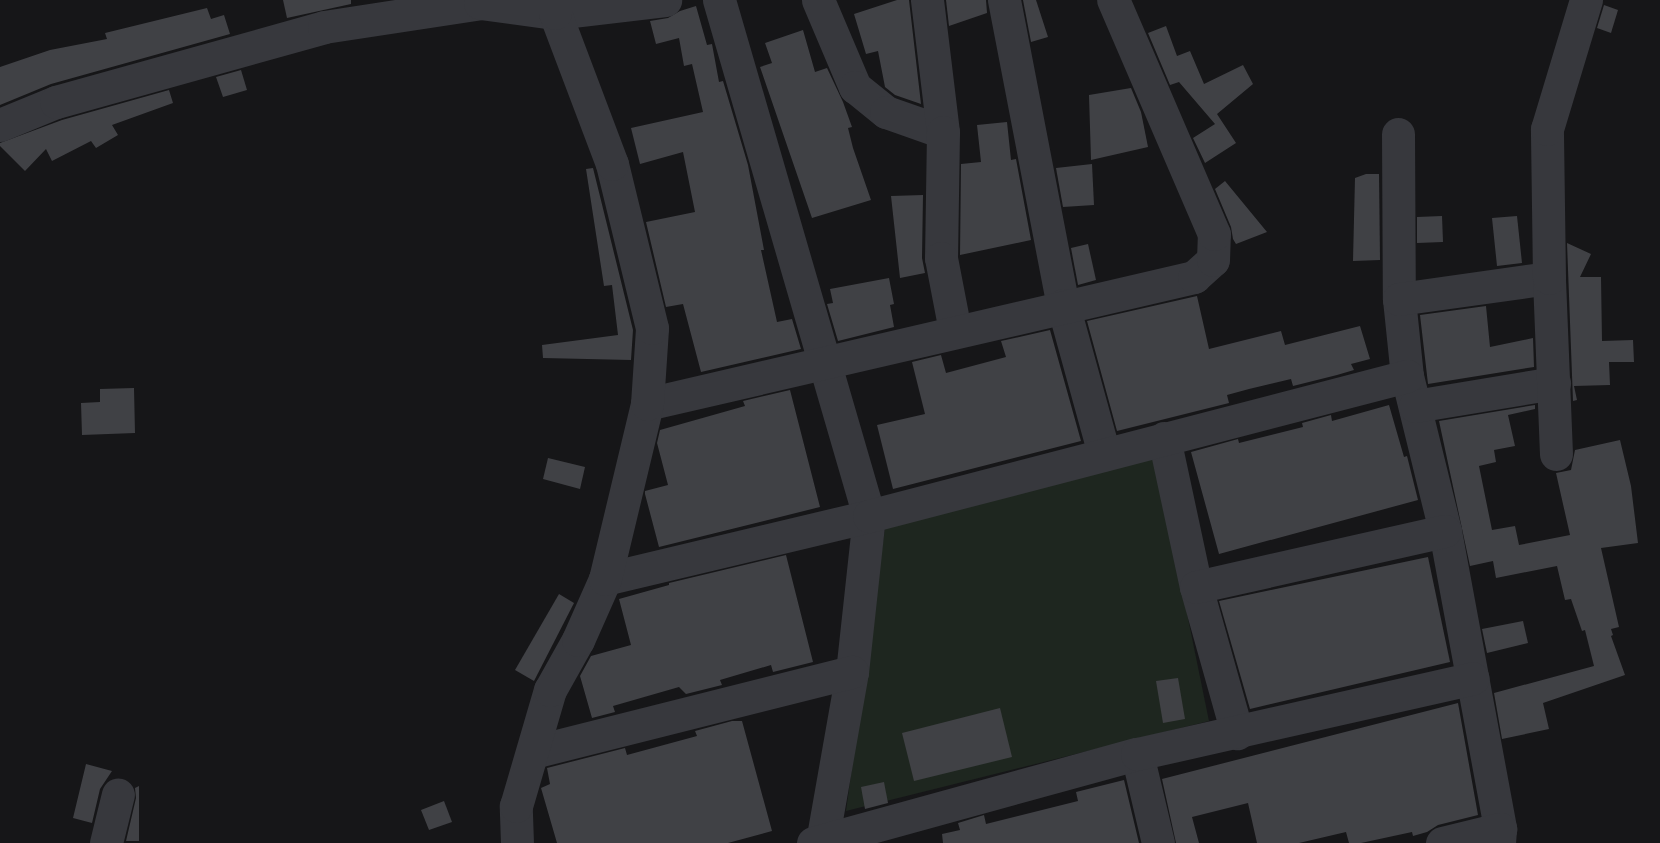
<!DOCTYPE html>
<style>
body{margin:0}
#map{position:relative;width:1660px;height:843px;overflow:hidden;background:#161618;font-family:"DejaVu Sans",sans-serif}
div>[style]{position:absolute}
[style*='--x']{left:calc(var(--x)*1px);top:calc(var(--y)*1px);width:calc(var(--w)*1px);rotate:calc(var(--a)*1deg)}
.green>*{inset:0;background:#1e261f}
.building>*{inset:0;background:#404145}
.minor>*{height:33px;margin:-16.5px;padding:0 16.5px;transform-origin:16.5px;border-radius:16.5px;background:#37383d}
span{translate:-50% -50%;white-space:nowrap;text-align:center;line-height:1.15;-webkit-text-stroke:6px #111113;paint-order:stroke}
</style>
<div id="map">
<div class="green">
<i style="clip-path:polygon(1154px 452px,1209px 721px,846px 811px,886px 521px)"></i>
</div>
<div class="building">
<i style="clip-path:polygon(283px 0,351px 0,351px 4px,287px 18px)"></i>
<i style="clip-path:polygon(897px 0,909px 0,921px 104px,895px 95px,885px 87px,878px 51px,866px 54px,854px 14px)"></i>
<i style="clip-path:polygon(946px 0,986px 0,987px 13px,949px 26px)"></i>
<i style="clip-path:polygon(1023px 0,1036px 0,1048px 37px,1031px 42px)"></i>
<i style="clip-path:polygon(1604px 5px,1618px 10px,1611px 33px,1597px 28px)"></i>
<i style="clip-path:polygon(696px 6px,707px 45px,712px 44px,719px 82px,723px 81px,748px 165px,764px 250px,761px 250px,777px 322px,792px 319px,801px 349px,701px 372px,683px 304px,666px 307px,646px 222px,695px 212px,683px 152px,640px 164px,631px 128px,703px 112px,692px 64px,684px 66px,679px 38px,656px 44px,650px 21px,668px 18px,680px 11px)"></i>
<i style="clip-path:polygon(207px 8px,211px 19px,224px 15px,230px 34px,51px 84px,0 105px,0 67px,50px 50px,107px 39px,105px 33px)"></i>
<i style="clip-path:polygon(1166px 26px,1177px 56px,1190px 51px,1204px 84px,1243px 65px,1253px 84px,1217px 114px,1236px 143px,1205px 163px,1193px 138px,1215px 124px,1179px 82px,1170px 85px,1148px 33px)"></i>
<i style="clip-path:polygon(803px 30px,815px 72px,827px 68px,843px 102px,852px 127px,848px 128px,853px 148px,871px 200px,812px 218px,760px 67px,772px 63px,765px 43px)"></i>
<i style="clip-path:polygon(241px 70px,247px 90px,223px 97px,216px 77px)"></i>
<i style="clip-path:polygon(1131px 88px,1141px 112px,1148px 147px,1091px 160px,1089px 95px)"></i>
<i style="clip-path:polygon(169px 90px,173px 103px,112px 125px,118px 135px,96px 148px,91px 141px,52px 161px,46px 149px,25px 171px,0 146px,0 143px,62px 120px)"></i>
<i style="clip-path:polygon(1007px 122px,1011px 160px,1016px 159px,1031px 240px,960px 255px,961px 164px,981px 162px,977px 125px)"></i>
<i style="clip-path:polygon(1092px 164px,1094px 205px,1063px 207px,1056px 168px)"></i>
<i style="clip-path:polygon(593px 168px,633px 330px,631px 360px,543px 358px,542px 345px,618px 335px,612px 285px,604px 286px,586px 169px)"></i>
<i style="clip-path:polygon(1366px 174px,1379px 174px,1380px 260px,1353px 261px,1355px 178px)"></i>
<i style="clip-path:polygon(1225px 181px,1267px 232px,1236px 244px,1233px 239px,1231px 227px,1215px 189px)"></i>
<i style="clip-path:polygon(923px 195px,922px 258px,925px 273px,900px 278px,891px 196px)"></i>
<i style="clip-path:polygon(1442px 216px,1443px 242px,1417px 243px,1417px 217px)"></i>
<i style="clip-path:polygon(1517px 216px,1522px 263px,1497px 266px,1492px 218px)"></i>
<i style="clip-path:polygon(1567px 243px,1591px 254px,1580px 277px,1601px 277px,1602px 341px,1633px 340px,1634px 362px,1609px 362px,1610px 385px,1574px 386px,1577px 400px,1573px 401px)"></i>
<i style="clip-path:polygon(1088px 244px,1096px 280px,1078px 285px,1071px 248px)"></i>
<i style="clip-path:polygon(889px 278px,894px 304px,890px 305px,894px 327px,838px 341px,827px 304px,833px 303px,830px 289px)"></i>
<i style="clip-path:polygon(1197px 296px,1209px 349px,1281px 331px,1285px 345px,1360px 326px,1370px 359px,1351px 364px,1354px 370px,1337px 375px,1293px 386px,1291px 379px,1249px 389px,1227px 395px,1229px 403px,1117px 431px,1087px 321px)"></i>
<i style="clip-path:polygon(1486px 306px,1490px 347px,1533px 338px,1534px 367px,1428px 384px,1420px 315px)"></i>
<i style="clip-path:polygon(1050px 330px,1081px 441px,893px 489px,877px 425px,925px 414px,912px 362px,941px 355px,946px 373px,1006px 357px,1001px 341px)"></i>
<i style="clip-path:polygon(134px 388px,135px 433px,82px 435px,81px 403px,100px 402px,100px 389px)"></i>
<i style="clip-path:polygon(790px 390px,820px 507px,659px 547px,645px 494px,645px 491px,668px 485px,657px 443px,660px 430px,745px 406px,743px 401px)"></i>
<i style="clip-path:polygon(1389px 405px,1404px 457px,1407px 456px,1418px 500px,1219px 554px,1191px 452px,1238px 439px,1239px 443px,1303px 427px,1302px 423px,1331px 415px,1332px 421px)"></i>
<i style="clip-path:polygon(1535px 405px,1535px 409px,1508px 415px,1515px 446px,1494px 450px,1496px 462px,1479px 466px,1492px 530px,1515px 526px,1519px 545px,1570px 535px,1556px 473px,1571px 470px,1575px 450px,1620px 440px,1631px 486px,1638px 543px,1601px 548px,1619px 627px,1611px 629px,1613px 635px,1611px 636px,1625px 675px,1543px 703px,1549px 729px,1502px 739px,1494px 693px,1594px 666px,1585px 630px,1582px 631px,1571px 599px,1565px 600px,1557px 566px,1496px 578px,1493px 561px,1470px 566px,1439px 421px)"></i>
<i style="clip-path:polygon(548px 458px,585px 467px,580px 489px,543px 479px)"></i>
<i style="clip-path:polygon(786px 555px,813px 662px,773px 672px,771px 665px,720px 680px,722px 685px,686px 694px,679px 687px,613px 706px,615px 712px,592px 718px,580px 676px,591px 656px,631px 645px,619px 599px,669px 585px,669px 583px)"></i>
<i style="clip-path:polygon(1428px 557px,1450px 662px,1250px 709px,1219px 601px)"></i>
<i style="clip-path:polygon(559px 594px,574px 603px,534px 681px,515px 670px)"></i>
<i style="clip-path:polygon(1523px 621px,1528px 643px,1487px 653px,1482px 629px)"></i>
<i style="clip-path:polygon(1178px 678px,1185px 719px,1163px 723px,1156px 681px)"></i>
<i style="clip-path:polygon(1458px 703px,1478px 815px,1438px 825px,1427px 832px,1413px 836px,1412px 832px,1361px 843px,1349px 843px,1346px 832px,1299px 843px,1257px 843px,1248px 803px,1192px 817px,1199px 843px,1176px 843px,1162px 779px)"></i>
<i style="clip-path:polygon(1000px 708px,1012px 757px,914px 781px,902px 733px)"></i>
<i style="clip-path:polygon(732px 721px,742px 721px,772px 831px,728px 843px,557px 843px,541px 788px,550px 784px,547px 768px,625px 748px,627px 755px,697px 736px,695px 731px)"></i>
<i style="clip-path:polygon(86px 764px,112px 771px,100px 789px,92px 823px,73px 818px)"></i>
<i style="clip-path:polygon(1124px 780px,1139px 843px,943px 843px,942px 834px,960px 830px,958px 823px,984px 815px,986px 824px,1078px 801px,1076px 792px)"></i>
<i style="clip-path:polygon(884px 782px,888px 803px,865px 809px,861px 787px)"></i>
<i style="clip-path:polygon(139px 786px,139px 841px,126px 841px,136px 798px,135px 788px)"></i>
<i style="clip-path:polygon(444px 801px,452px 822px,429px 830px,421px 810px)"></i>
</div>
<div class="minor">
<i style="--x:719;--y:0;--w:537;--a:73.79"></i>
<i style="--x:869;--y:516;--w:157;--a:96.2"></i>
<i style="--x:852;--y:672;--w:174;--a:100"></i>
<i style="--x:818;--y:0;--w:95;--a:67"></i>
<i style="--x:855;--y:87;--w:40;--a:39"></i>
<i style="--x:886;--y:112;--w:60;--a:19.3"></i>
<i style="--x:927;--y:0;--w:133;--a:83.1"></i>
<i style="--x:943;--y:132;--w:126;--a:90.9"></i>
<i style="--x:941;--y:258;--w:74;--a:79.1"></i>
<i style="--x:1004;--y:0;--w:311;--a:79.1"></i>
<i style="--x:1063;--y:305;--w:155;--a:74.6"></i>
<i style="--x:0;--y:125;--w:61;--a:-22.3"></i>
<i style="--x:56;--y:102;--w:278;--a:-15.6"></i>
<i style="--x:324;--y:27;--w:158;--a:-8.7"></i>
<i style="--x:480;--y:3;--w:76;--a:7.6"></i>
<i style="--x:555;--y:13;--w:111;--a:-6.7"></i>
<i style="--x:1398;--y:134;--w:165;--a:89.7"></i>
<i style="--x:1399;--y:299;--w:77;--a:84.1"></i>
<i style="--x:1407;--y:376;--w:160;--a:76.2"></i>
<i style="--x:1445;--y:531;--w:303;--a:79.5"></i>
<i style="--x:1500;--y:829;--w:14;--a:94"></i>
<i style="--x:1399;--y:299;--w:151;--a:-8"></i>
<i style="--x:647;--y:404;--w:562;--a:-13.07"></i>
<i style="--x:1194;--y:277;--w:25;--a:-42"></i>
<i style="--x:1213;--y:260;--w:26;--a:-88"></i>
<i style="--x:1214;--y:234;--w:255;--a:-113.3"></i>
<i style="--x:1415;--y:406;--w:141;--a:-9.4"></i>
<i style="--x:1164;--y:438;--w:152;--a:77.9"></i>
<i style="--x:1196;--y:587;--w:152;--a:74.3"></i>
<i style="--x:1556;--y:454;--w:176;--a:-92.3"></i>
<i style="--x:1549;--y:278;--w:149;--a:-90.8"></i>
<i style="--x:1547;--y:129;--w:135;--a:-73.2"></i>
<i style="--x:605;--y:579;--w:271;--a:-13.4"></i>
<i style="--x:869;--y:516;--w:556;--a:-14.59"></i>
<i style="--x:1196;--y:587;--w:255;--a:-12.7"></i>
<i style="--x:533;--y:752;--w:329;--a:-14.1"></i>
<i style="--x:1137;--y:754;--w:91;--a:76.7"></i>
<i style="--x:106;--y:843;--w:50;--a:-76.2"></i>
<i style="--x:517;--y:843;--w:37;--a:-92"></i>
<i style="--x:516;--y:806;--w:121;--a:-73.7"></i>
<i style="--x:550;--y:690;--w:57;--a:-60.8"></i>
<i style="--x:578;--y:640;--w:67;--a:-66.1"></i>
<i style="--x:605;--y:579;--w:180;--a:-76.5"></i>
<i style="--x:647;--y:404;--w:76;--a:-86.2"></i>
<i style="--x:652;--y:328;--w:169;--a:-103.7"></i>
<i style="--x:612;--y:164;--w:161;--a:-110.7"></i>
<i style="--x:555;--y:13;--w:13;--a:-90"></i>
<i style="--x:813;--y:843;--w:336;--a:-15.4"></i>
<i style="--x:1137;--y:754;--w:344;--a:-12.7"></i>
<i style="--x:1442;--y:843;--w:60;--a:-13.6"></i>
</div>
</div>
